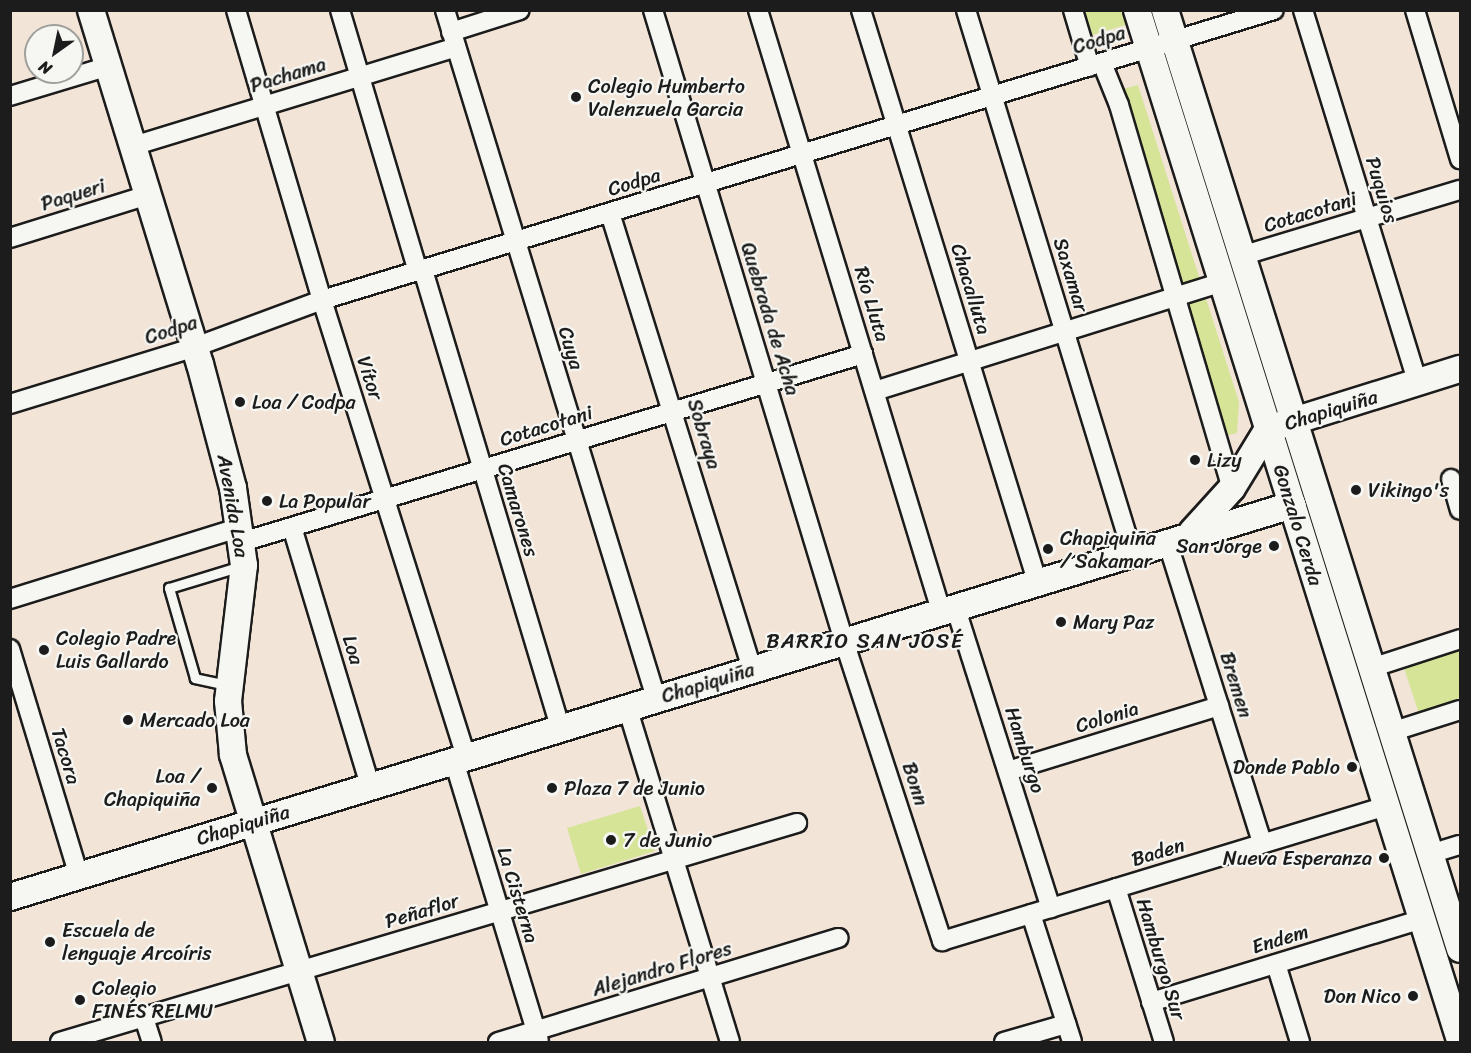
<!DOCTYPE html>
<meta charset="utf-8">
<style>
body{margin:0}
#map{position:relative;width:1471px;height:1053px;overflow:hidden;background:#f3e4d8;font-family:Sriracha,sans-serif}
div>[style]{position:absolute}
[style*='--x']{left:calc(var(--x)*1px);top:calc(var(--y)*1px);width:calc(var(--w)*1px);rotate:calc(var(--a)*1deg)}
.green>*{inset:0;background:#d5e497}
.roads{filter:drop-shadow(2px 0 #1c1c1c) drop-shadow(-2px 0 #1c1c1c) drop-shadow(0 2px #1c1c1c) drop-shadow(0 -2px #1c1c1c)}
.lane>*{height:9px;margin:-4.5px;padding:0 4.5px;transform-origin:4.5px;border-radius:4.5px;background:#f6f6f2}
.street>*{height:18px;margin:-9px;padding:0 9px;transform-origin:9px;border-radius:9px;background:#f6f6f2}
.secondary>*{height:26px;margin:-13px;padding:0 13px;transform-origin:13px;border-radius:13px;background:#f6f6f2}
.dots>*{width:16px;height:16px;translate:-50% -50%;box-sizing:border-box;border:3px solid #f6f6f2;border-radius:50%}
span{translate:-50% -50%;white-space:nowrap;text-align:center;line-height:1.15;-webkit-text-stroke:4.5px #f6f6f2;paint-order:stroke}
.street-label{font-size:20px;color:#1c1c1c}
.poi-label{font-size:20px;color:#1c1c1c}
.left{translate:0 -50%;text-align:left}
.right{translate:-100% -50%;text-align:right}
.neighbourhood-label{font-size:21px;color:#1c1c1c;letter-spacing:1.5px}
.frame{position:absolute;inset:0;border:12px solid #1c1c1c;pointer-events:none}
.north{position:absolute;left:24px;top:24px;width:60px;height:60px;box-sizing:border-box;background:#f6f6f2;border:2px solid #9f9f9c;border-radius:50%;rotate:213deg;font-size:16px;font-weight:700;line-height:24px;text-align:center;color:#1c1c1c}
.north::after{content:'';display:block;margin:auto;width:21px;height:27px;background:#1c1c1c;clip-path:polygon(50% 0,100% 100%,50% 72%,0 100%)}
</style>
<div id="map">
<div class="green">
<i style="clip-path:polygon(1077px 11px,1121px 11px,1126px 25px,1085px 37px)"></i>
<i style="clip-path:polygon(1138px 85px,1239px 402px,1237px 433px,1213px 439px,1104px 94px)"></i>
<i style="clip-path:polygon(1460px 650px,1460px 711px,1422px 723px,1404px 668px)"></i>
<i style="clip-path:polygon(640px 806px,655px 851px,581px 874px,567px 828px)"></i>
</div>
<div class="roads">
<div class="lane">
<i style="--x:227;--y:685;--w:33;--a:-168"></i>
<i style="--x:195;--y:678;--w:94;--a:-106.1"></i>
<i style="--x:169;--y:588;--w:75;--a:-17"></i>
</div>
<div class="street">
<i style="--x:236;--y:10;--w:302;--a:73.5"></i>
<i style="--x:322;--y:300;--w:479;--a:72.5"></i>
<i style="--x:340;--y:10;--w:272;--a:73.4"></i>
<i style="--x:445;--y:10;--w:720;--a:72.95"></i>
<i style="--x:653;--y:10;--w:659;--a:73.16"></i>
<i style="--x:844;--y:641;--w:316;--a:71.9"></i>
<i style="--x:942;--y:941;--w:464;--a:-16.9"></i>
<i style="--x:758;--y:10;--w:628;--a:73.06"></i>
<i style="--x:861;--y:10;--w:598;--a:72.87"></i>
<i style="--x:966;--y:10;--w:567;--a:72.97"></i>
<i style="--x:1073;--y:10;--w:59;--a:73.4"></i>
<i style="--x:1303;--y:10;--w:390;--a:72.9"></i>
<i style="--x:1415;--y:10;--w:156;--a:73.2"></i>
<i style="--x:451;--y:32;--w:72;--a:-17.7"></i>
<i style="--x:1102;--y:63;--w:45;--a:68"></i>
<i style="--x:1119;--y:105;--w:399;--a:73.6"></i>
<i style="--x:10;--y:96;--w:103;--a:-16.9"></i>
<i style="--x:133;--y:146;--w:338;--a:-17"></i>
<i style="--x:610;--y:213;--w:478;--a:72.7"></i>
<i style="--x:10;--y:238;--w:145;--a:-17.3"></i>
<i style="--x:1241;--y:256;--w:229;--a:-16.8"></i>
<i style="--x:423;--y:270;--w:478;--a:73.3"></i>
<i style="--x:875;--y:391;--w:364;--a:-17.4"></i>
<i style="--x:10;--y:404;--w:194;--a:-17.1"></i>
<i style="--x:195;--y:347;--w:135;--a:-20.3"></i>
<i style="--x:322;--y:300;--w:995;--a:-16.94"></i>
<i style="--x:1451;--y:479;--w:32;--a:74"></i>
<i style="--x:292;--y:527;--w:270;--a:73.2"></i>
<i style="--x:1167;--y:541;--w:317;--a:72.5"></i>
<i style="--x:242;--y:542;--w:649;--a:-16.84"></i>
<i style="--x:10;--y:599;--w:242;--a:-17.3"></i>
<i style="--x:955;--y:606;--w:317;--a:72.4"></i>
<i style="--x:10;--y:649;--w:237;--a:73.1"></i>
<i style="--x:1371;--y:668;--w:94;--a:-18"></i>
<i style="--x:627;--y:707;--w:350;--a:72.9"></i>
<i style="--x:1391;--y:732;--w:72;--a:-17.7"></i>
<i style="--x:454;--y:761;--w:292;--a:73.1"></i>
<i style="--x:1008;--y:771;--w:221;--a:-17.1"></i>
<i style="--x:1430;--y:854;--w:31;--a:-17"></i>
<i style="--x:1116;--y:888;--w:161;--a:72.7"></i>
<i style="--x:1031;--y:914;--w:134;--a:72.2"></i>
<i style="--x:1276;--y:964;--w:82;--a:72.9"></i>
<i style="--x:1151;--y:1002;--w:283;--a:-17"></i>
<i style="--x:144;--y:1018;--w:25;--a:72"></i>
<i style="--x:60;--y:1042;--w:769;--a:-16.55"></i>
<i style="--x:498;--y:1042;--w:356;--a:-17"></i>
<i style="--x:1004;--y:1042;--w:65;--a:-16.2"></i>
</div>
<div class="secondary">
<i style="--x:91;--y:10;--w:370;--a:72.9"></i>
<i style="--x:200;--y:364;--w:128;--a:75.1"></i>
<i style="--x:233;--y:488;--w:78;--a:81.9"></i>
<i style="--x:244;--y:565;--w:137;--a:96.7"></i>
<i style="--x:228;--y:701;--w:54;--a:84.7"></i>
<i style="--x:233;--y:755;--w:300;--a:73"></i>
<i style="--x:1137;--y:10;--w:1079;--a:72.59"></i>
<i style="--x:1165;--y:10;--w:984;--a:72.56"></i>
<i style="--x:1192;--y:532;--w:59;--a:-47.7"></i>
<i style="--x:1232;--y:488;--w:69;--a:-58.6"></i>
<i style="--x:1268;--y:429;--w:201;--a:-17.4"></i>
<i style="--x:10;--y:897;--w:1341;--a:-17"></i>
</div>
</div>
<div class="dots">
<i style="left:576px;top:97px;background:#1c1c1c"></i>
<i style="left:240px;top:402px;background:#1c1c1c"></i>
<i style="left:1195px;top:460px;background:#1c1c1c"></i>
<i style="left:1356px;top:490px;background:#1c1c1c"></i>
<i style="left:267px;top:501px;background:#1c1c1c"></i>
<i style="left:1274px;top:546px;background:#1c1c1c"></i>
<i style="left:1048px;top:549px;background:#1c1c1c"></i>
<i style="left:1061px;top:622px;background:#1c1c1c"></i>
<i style="left:44px;top:650px;background:#1c1c1c"></i>
<i style="left:128px;top:720px;background:#1c1c1c"></i>
<i style="left:1352px;top:767px;background:#1c1c1c"></i>
<i style="left:212px;top:788px;background:#1c1c1c"></i>
<i style="left:552px;top:788px;background:#1c1c1c"></i>
<i style="left:611px;top:840px;background:#1c1c1c"></i>
<i style="left:1384px;top:858px;background:#1c1c1c"></i>
<i style="left:50px;top:942px;background:#1c1c1c"></i>
<i style="left:1413px;top:996px;background:#1c1c1c"></i>
<i style="left:80px;top:1000px;background:#1c1c1c"></i>
</div>
<div class="street-label">
<span style="left:1099px;top:40px;rotate:-17deg">Codpa</span>
<span style="left:288px;top:75px;rotate:-17deg">Pachama</span>
<span style="left:634px;top:182px;rotate:-17deg">Codpa</span>
<span style="left:1382px;top:190px;rotate:73deg">Puquios</span>
<span style="left:73px;top:195px;rotate:-17deg">Paqueri</span>
<span style="left:1310px;top:212px;rotate:-17deg">Cotacotani</span>
<span style="left:1071px;top:275px;rotate:73deg">Saxamar</span>
<span style="left:971px;top:289px;rotate:73deg">Chacalluta</span>
<span style="left:872px;top:304px;rotate:73deg">Río Lluta</span>
<span style="left:770px;top:319px;rotate:73deg">Quebrada de Acha</span>
<span style="left:171px;top:330px;rotate:-18deg">Codpa</span>
<span style="left:571px;top:348px;rotate:73deg">Cuya</span>
<span style="left:370px;top:378px;rotate:72deg">Vítor</span>
<span style="left:1331px;top:410px;rotate:-17deg">Chapiquiña</span>
<span style="left:546px;top:426px;rotate:-17deg">Cotacotani</span>
<span style="left:704px;top:434px;rotate:73deg">Sobraya</span>
<span style="left:233px;top:506px;rotate:80deg">Avenida Loa</span>
<span style="left:518px;top:510px;rotate:73deg">Camarones</span>
<span style="left:1298px;top:525px;rotate:73deg">Gonzalo Cerda</span>
<span style="left:353px;top:650px;rotate:73deg">Loa</span>
<span style="left:708px;top:683px;rotate:-17deg">Chapiquiña</span>
<span style="left:1236px;top:685px;rotate:73deg">Bremen</span>
<span style="left:1107px;top:717px;rotate:-17deg">Colonia</span>
<span style="left:1025px;top:750px;rotate:72deg">Hamburgo</span>
<span style="left:66px;top:756px;rotate:73deg">Tacora</span>
<span style="left:915px;top:784px;rotate:72deg">Bonn</span>
<span style="left:243px;top:825px;rotate:-17deg">Chapiquiña</span>
<span style="left:1158px;top:852px;rotate:-17deg">Baden</span>
<span style="left:518px;top:895px;rotate:73deg">La Cisterna</span>
<span style="left:422px;top:911px;rotate:-17deg">Peñaflor</span>
<span style="left:1280px;top:939px;rotate:-17deg">Endem</span>
<span style="left:1161px;top:959px;rotate:73deg">Hamburgo Sur</span>
<span style="left:662px;top:969px;rotate:-17deg">Alejandro Flores</span>
</div>
<div class="poi-label">
<span class="left" style="left:588px;top:98px">Colegio Humberto<br>Valenzuela Garcia</span>
<span class="left" style="left:252px;top:402px">Loa / Codpa</span>
<span class="left" style="left:1207px;top:460px">Lizy</span>
<span class="left" style="left:1368px;top:490px">Vikingo's</span>
<span class="left" style="left:279px;top:501px">La Popular</span>
<span class="left" style="left:1060px;top:550px">Chapiquiña<br>/ Sakamar</span>
<span class="right" style="left:1262px;top:546px">San Jorge</span>
<span class="left" style="left:1073px;top:622px">Mary Paz</span>
<span class="left" style="left:56px;top:650px">Colegio Padre<br>Luis Gallardo</span>
<span class="left" style="left:140px;top:720px">Mercado Loa</span>
<span class="right" style="left:1340px;top:767px">Donde Pablo</span>
<span class="right" style="left:200px;top:788px">Loa /<br>Chapiquiña</span>
<span class="left" style="left:564px;top:788px">Plaza 7 de Junio</span>
<span class="left" style="left:623px;top:840px">7 de Junio</span>
<span class="right" style="left:1372px;top:858px">Nueva Esperanza</span>
<span class="left" style="left:62px;top:942px">Escuela de<br>lenguaje Arcoíris</span>
<span class="left" style="left:92px;top:1000px">Colegio<br>FINÉS RELMU</span>
<span class="right" style="left:1401px;top:996px">Don Nico</span>
</div>
<div class="neighbourhood-label">
<span style="left:865px;top:641px">BARRIO SAN JOSÉ</span>
</div>
<div class="frame"></div>
<div class="north">N</div>
</div>
